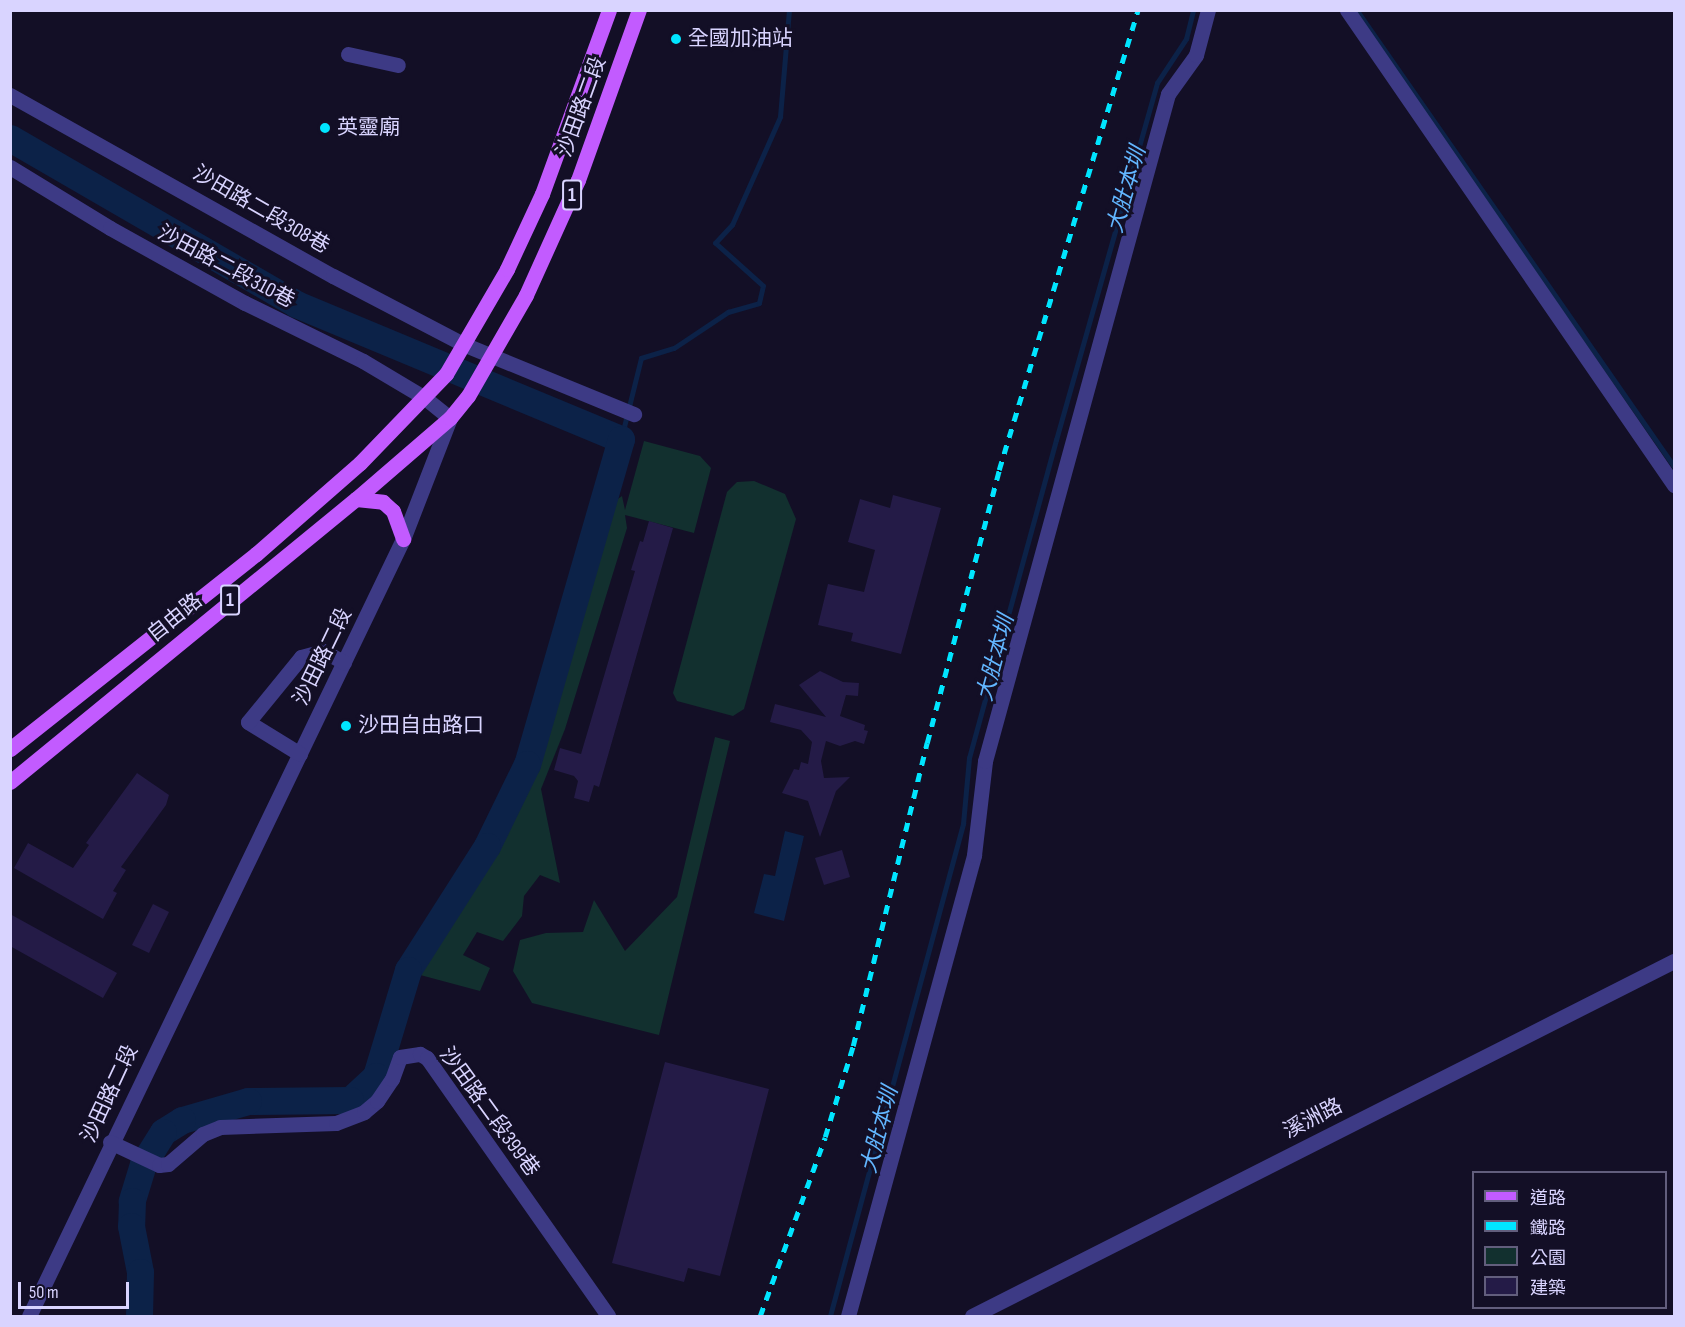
<!DOCTYPE html>
<meta charset="utf-8">
<style>
body{margin:0}
#map{position:relative;width:1685px;height:1327px;overflow:hidden;background:#130f26;font-family:"Sofia Sans Condensed","Noto Sans TC",sans-serif}
div>[style]{position:absolute}
[style*='--x']{left:calc(var(--x)*1px);top:calc(var(--y)*1px);width:calc(var(--w)*1px);rotate:calc(var(--a)*1deg)}
.green>*{inset:0;background:#12302f}
.water>*{inset:0;background:#0c2248}
.stream>*{height:4.5px;margin:-2.25px;padding:0 2.25px;transform-origin:2.25px;border-radius:2.25px;background:#0c2248}
.river>*{height:27px;margin:-13.5px;padding:0 13.5px;transform-origin:13.5px;border-radius:13.5px;background:#0c2248}
.building>*{inset:0;background:#241b47}
.minor>*{height:15px;margin:-7.5px;padding:0 7.5px;transform-origin:7.5px;border-radius:7.5px;background:#3d3a85}
.major>*{height:15px;margin:-7.5px;padding:0 7.5px;transform-origin:7.5px;border-radius:7.5px;background:#c25bff}
.rail>*{height:4.5px;margin-top:-2.25px;transform-origin:0;background:repeating-linear-gradient(90deg,#00e5ff 0 9px,transparent 0 17px)}
.dots>*{width:16px;height:16px;translate:-50% -50%;box-sizing:border-box;border:3px solid #130f26;border-radius:50%}
span{translate:-50% -50%;white-space:nowrap;text-align:center;line-height:1.15;-webkit-text-stroke:6px #130f26;paint-order:stroke}
.shield-label span{padding:2px 4px;background:#130f26;border:2px solid;border-radius:4px;-webkit-text-stroke-width:0}
.shield-label{font-size:20px;color:#d9d4ff;font-weight:700}
.poi-label{font-size:21px;color:#d9d4ff}
.left{translate:0 -50%;text-align:left}
.street-label{font-size:21px;color:#d9d4ff}
.water-label{font-size:22px;color:#62b6ff;font-style:italic}
.frame{position:absolute;inset:0;border:12px solid #d9d4ff;pointer-events:none}
.legend{position:absolute;left:1472px;top:1171px;width:195px;height:138px;box-sizing:border-box;background:#130f26;border:2px solid #625e7d;margin:0;padding:8px 10px;list-style:none;font-size:18px;color:#d9d4ff}
.legend li{display:flex;align-items:center;gap:12px;height:30px}
.legend b{width:30px;border:2px solid #625e7d}
.scale{position:absolute;left:18px;top:1282px;width:111px;height:27px;box-sizing:border-box;border:3px solid #d9d4ff;border-top:0;padding-left:8px;font-size:18px;line-height:21px;white-space:nowrap;color:#d9d4ff;-webkit-text-stroke:4px #130f26;paint-order:stroke}
</style>
<div id="map">
<div class="green">
<i style="clip-path:polygon(644px 441px,700px 456px,711px 468px,694px 533px,625px 515px,627px 528px,565px 729px,541px 789px,560px 883px,540px 875px,524px 896px,522px 916px,503px 941px,477px 932px,463px 955px,490px 968px,480px 991px,409px 972px,477px 870px,516px 795px,596px 515px,622px 496px,625px 510px)"></i>
<i style="clip-path:polygon(754px 481px,785px 494px,796px 519px,744px 709px,733px 716px,677px 701px,673px 693px,727px 492px,737px 482px)"></i>
<i style="clip-path:polygon(715px 737px,730px 741px,659px 1035px,532px 1003px,513px 971px,520px 940px,546px 933px,583px 932px,594px 900px,625px 951px,677px 897px)"></i>
</div>
<div class="water">
<i style="clip-path:polygon(785px 831px,804px 836px,784px 921px,754px 913px,764px 874px,775px 876px)"></i>
</div>
<div class="stream">
<i style="--x:1357;--y:10;--w:555;--a:55.19"></i>
<i style="--x:621;--y:439;--w:83;--a:-76.1"></i>
<i style="--x:641;--y:358;--w:34;--a:-17"></i>
<i style="--x:674;--y:348;--w:65;--a:-33.7"></i>
<i style="--x:728;--y:312;--w:32;--a:-16"></i>
<i style="--x:759;--y:303;--w:17;--a:-77"></i>
<i style="--x:763;--y:286;--w:64;--a:-138.1"></i>
<i style="--x:715;--y:243;--w:25;--a:-47"></i>
<i style="--x:732;--y:225;--w:118;--a:-66"></i>
<i style="--x:780;--y:117;--w:107;--a:-85.2"></i>
<i style="--x:830;--y:1316;--w:510;--a:-74.87"></i>
<i style="--x:963;--y:824;--w:66;--a:-84.8"></i>
<i style="--x:969;--y:758;--w:330;--a:-74.7"></i>
<i style="--x:1056;--y:440;--w:371;--a:-74.2"></i>
<i style="--x:1157;--y:83;--w:53;--a:-56.6"></i>
<i style="--x:1186;--y:39;--w:30;--a:-76"></i>
</div>
<div class="river">
<i style="--x:10;--y:138;--w:331;--a:30.1"></i>
<i style="--x:296;--y:304;--w:352;--a:22.6"></i>
<i style="--x:621;--y:439;--w:338;--a:106.1"></i>
<i style="--x:527;--y:764;--w:91;--a:116"></i>
<i style="--x:487;--y:846;--w:147;--a:122.5"></i>
<i style="--x:408;--y:970;--w:111;--a:106.8"></i>
<i style="--x:376;--y:1076;--w:35;--a:137"></i>
<i style="--x:350;--y:1100;--w:102;--a:179.4"></i>
<i style="--x:248;--y:1101;--w:69;--a:163.9"></i>
<i style="--x:182;--y:1120;--w:22;--a:148"></i>
<i style="--x:163;--y:1132;--w:38;--a:122"></i>
<i style="--x:143;--y:1164;--w:39;--a:107"></i>
<i style="--x:132;--y:1201;--w:25;--a:92"></i>
<i style="--x:131;--y:1226;--w:47;--a:78.9"></i>
<i style="--x:140;--y:1272;--w:44;--a:91.3"></i>
</div>
<div class="building">
<i style="clip-path:polygon(893px 495px,941px 508px,901px 654px,851px 641px,853px 633px,818px 625px,828px 584px,864px 592px,875px 550px,848px 542px,860px 499px,890px 508px)"></i>
<i style="clip-path:polygon(649px 521px,673px 528px,599px 787px,594px 785px,589px 802px,574px 798px,578px 781px,574px 776px,554px 770px,560px 748px,581px 754px,635px 571px,631px 570px,640px 541px,643px 542px)"></i>
<i style="clip-path:polygon(820px 671px,843px 682px,859px 683px,858px 696px,846px 695px,840px 716px,865px 725px,864px 730px,868px 731px,864px 744px,855px 741px,840px 746px,826px 741px,821px 761px,824px 778px,850px 777px,836px 791px,820px 837px,808px 801px,782px 793px,794px 769px,799px 770px,801px 762px,808px 764px,812px 742px,801px 730px,770px 722px,775px 704px,826px 717px,799px 685px)"></i>
<i style="clip-path:polygon(137px 773px,169px 795px,166px 805px,121px 867px,126px 870px,113px 891px,117px 893px,103px 919px,14px 868px,28px 843px,73px 868px,89px 845px,86px 843px)"></i>
<i style="clip-path:polygon(842px 850px,850px 877px,824px 885px,815px 858px)"></i>
<i style="clip-path:polygon(153px 904px,169px 912px,149px 953px,132px 945px)"></i>
<i style="clip-path:polygon(10px 914px,117px 973px,103px 998px,10px 946px)"></i>
<i style="clip-path:polygon(665px 1062px,769px 1089px,720px 1276px,688px 1268px,684px 1282px,612px 1263px)"></i>
</div>
<div class="minor">
<i style="--x:1347;--y:10;--w:577;--a:55.46"></i>
<i style="--x:348;--y:54;--w:51;--a:12.4"></i>
<i style="--x:10;--y:95;--w:370;--a:29.3"></i>
<i style="--x:333;--y:276;--w:147;--a:27.6"></i>
<i style="--x:463;--y:344;--w:185;--a:22.3"></i>
<i style="--x:10;--y:167;--w:117;--a:31.4"></i>
<i style="--x:110;--y:228;--w:154;--a:29.1"></i>
<i style="--x:245;--y:303;--w:131;--a:26.2"></i>
<i style="--x:363;--y:361;--w:72;--a:30.8"></i>
<i style="--x:425;--y:398;--w:32;--a:39"></i>
<i style="--x:450;--y:418;--w:130;--a:111.2"></i>
<i style="--x:403;--y:539;--w:862;--a:115.7"></i>
<i style="--x:300;--y:754;--w:61;--a:-148.4"></i>
<i style="--x:248;--y:722;--w:84;--a:-50.8"></i>
<i style="--x:301;--y:657;--w:23;--a:-15"></i>
<i style="--x:323;--y:651;--w:24;--a:28"></i>
<i style="--x:110;--y:1142;--w:54;--a:25.1"></i>
<i style="--x:159;--y:1165;--w:9;--a:-6"></i>
<i style="--x:168;--y:1164;--w:46;--a:-40.6"></i>
<i style="--x:203;--y:1134;--w:18;--a:-22"></i>
<i style="--x:220;--y:1127;--w:116;--a:-2"></i>
<i style="--x:336;--y:1123;--w:30;--a:-21"></i>
<i style="--x:364;--y:1112;--w:17;--a:-40"></i>
<i style="--x:377;--y:1101;--w:27;--a:-56"></i>
<i style="--x:392;--y:1079;--w:23;--a:-70"></i>
<i style="--x:400;--y:1057;--w:20;--a:-9"></i>
<i style="--x:420;--y:1054;--w:8;--a:30"></i>
<i style="--x:427;--y:1058;--w:315;--a:54.9"></i>
<i style="--x:848;--y:1316;--w:478;--a:-74.7"></i>
<i style="--x:974;--y:855;--w:95;--a:-83.3"></i>
<i style="--x:985;--y:761;--w:692;--a:-74.66"></i>
<i style="--x:1168;--y:94;--w:48;--a:-54.3"></i>
<i style="--x:1196;--y:55;--w:47;--a:-75.1"></i>
<i style="--x:972;--y:1316;--w:787;--a:-26.83"></i>
</div>
<div class="major">
<i style="--x:356;--y:499;--w:27;--a:6"></i>
<i style="--x:383;--y:502;--w:13;--a:42"></i>
<i style="--x:393;--y:511;--w:30;--a:70"></i>
<i style="--x:10;--y:749;--w:314;--a:-38.4"></i>
<i style="--x:256;--y:554;--w:138;--a:-41.2"></i>
<i style="--x:360;--y:463;--w:124;--a:-46"></i>
<i style="--x:446;--y:374;--w:121;--a:-59.8"></i>
<i style="--x:507;--y:269;--w:83;--a:-65"></i>
<i style="--x:542;--y:194;--w:196;--a:-70"></i>
<i style="--x:10;--y:782;--w:447;--a:-39.3"></i>
<i style="--x:356;--y:499;--w:124;--a:-40.8"></i>
<i style="--x:450;--y:418;--w:28;--a:-51"></i>
<i style="--x:468;--y:396;--w:116;--a:-60.1"></i>
<i style="--x:526;--y:295;--w:126;--a:-65.7"></i>
<i style="--x:578;--y:180;--w:181;--a:-70.3"></i>
</div>
<div class="rail">
<i style="--x:760;--y:1316;--w:190;--a:-70"></i>
<i style="--x:825;--y:1137;--w:95;--a:-72.9"></i>
<i style="--x:853;--y:1046;--w:312;--a:-76.3"></i>
<i style="--x:927;--y:743;--w:282;--a:-75.2"></i>
<i style="--x:999;--y:470;--w:481;--a:-73.2"></i>
</div>
<div class="dots">
<i style="left:676px;top:39px;background:#00e5ff"></i>
<i style="left:325px;top:128px;background:#00e5ff"></i>
<i style="left:346px;top:726px;background:#00e5ff"></i>
</div>
<div class="shield-label">
<span style="left:572px;top:195px">1</span>
<span style="left:230px;top:600px">1</span>
</div>
<div class="poi-label">
<span class="left" style="left:688px;top:39px">全國加油站</span>
<span class="left" style="left:337px;top:128px">英靈廟</span>
<span class="left" style="left:358px;top:726px">沙田自由路口</span>
</div>
<div class="street-label">
<span style="left:582px;top:107px;rotate:-70deg">沙田路二段</span>
<span style="left:261px;top:210px;rotate:30deg">沙田路二段308巷</span>
<span style="left:226px;top:267px;rotate:28deg">沙田路二段310巷</span>
<span style="left:175px;top:618px;rotate:-39deg">自由路</span>
<span style="left:323px;top:657px;rotate:-64deg">沙田路二段</span>
<span style="left:110px;top:1094px;rotate:-65deg">沙田路二段</span>
<span style="left:489px;top:1112px;rotate:54deg">沙田路二段399巷</span>
<span style="left:1313px;top:1119px;rotate:-27deg">溪洲路</span>
</div>
<div class="water-label">
<span style="left:1127px;top:190px;rotate:-74deg">大肚本圳</span>
<span style="left:996px;top:658px;rotate:-75deg">大肚本圳</span>
<span style="left:880px;top:1130px;rotate:-75deg">大肚本圳</span>
</div>
<div class="frame"></div>
<ul class="legend">
<li><b style="height:8px;background:#c25bff"></b>道路</li>
<li><b style="height:8px;background:#00e5ff"></b>鐵路</li>
<li><b style="height:16px;background:#12302f"></b>公園</li>
<li><b style="height:16px;background:#241b47"></b>建築</li>
</ul>
<div class="scale">50 m</div>
</div>
